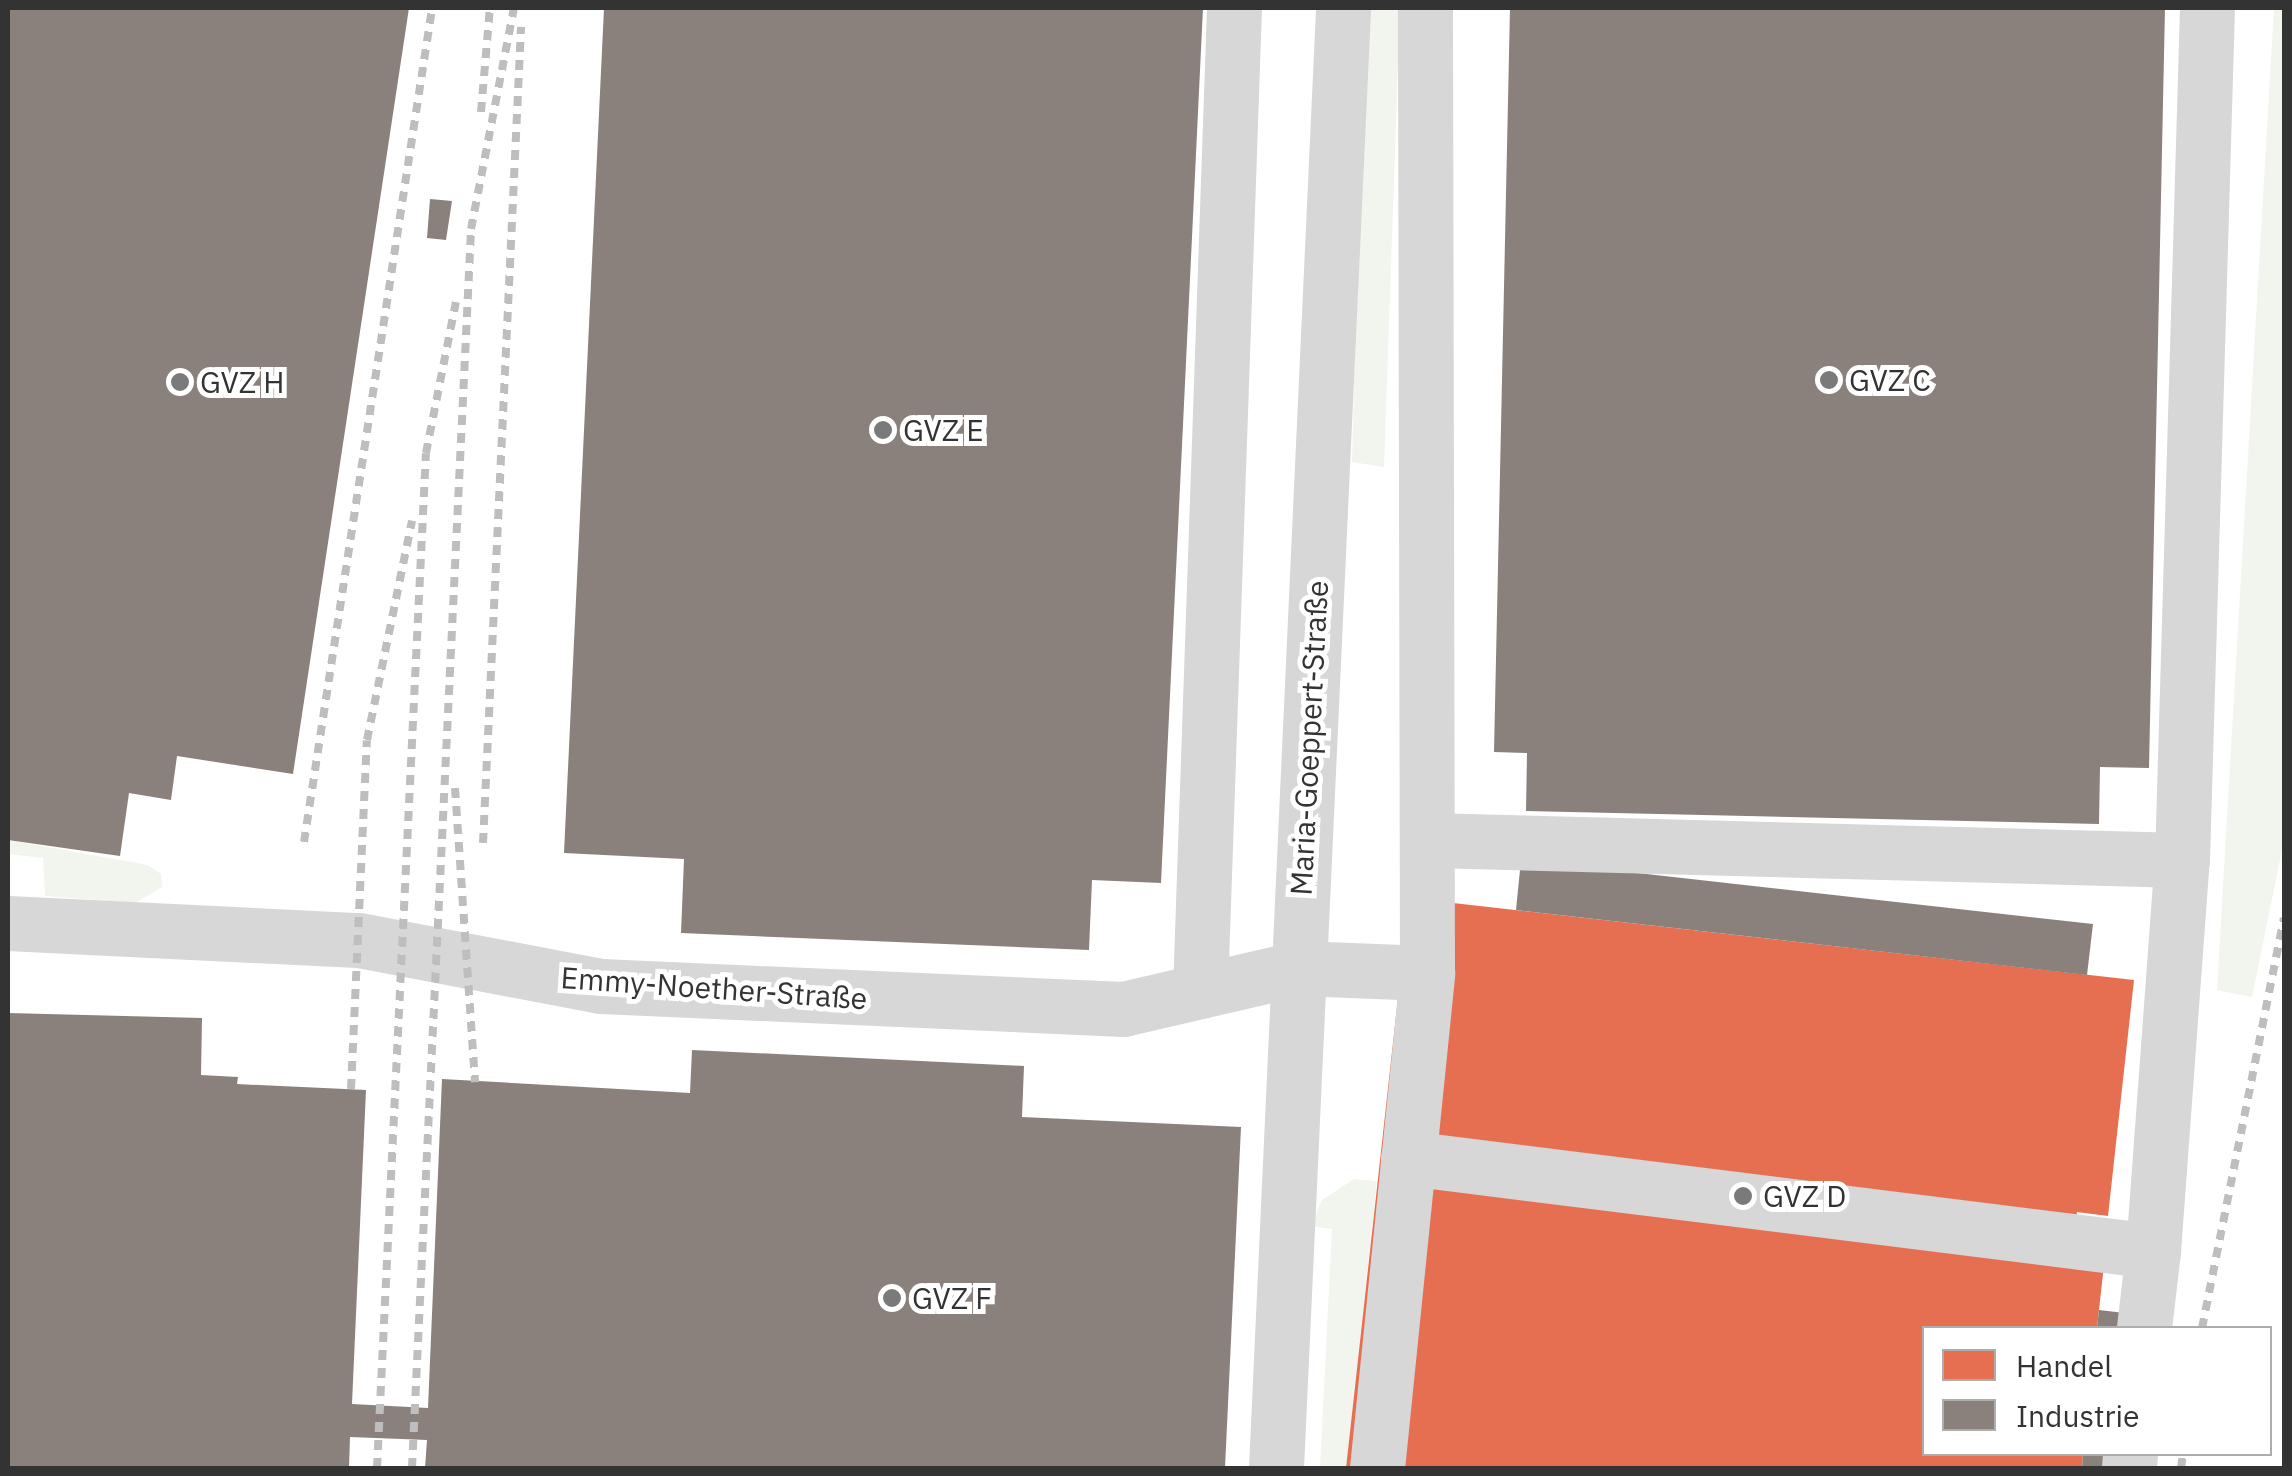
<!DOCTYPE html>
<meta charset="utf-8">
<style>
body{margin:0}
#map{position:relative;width:2292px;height:1476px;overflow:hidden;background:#fff;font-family:"IBM Plex Sans",sans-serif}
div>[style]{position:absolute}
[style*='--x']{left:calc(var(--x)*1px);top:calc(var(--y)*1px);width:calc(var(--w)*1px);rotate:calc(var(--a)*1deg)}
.green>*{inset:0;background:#f1f5ed}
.shops>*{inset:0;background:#e76f51}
.industry>*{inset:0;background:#8a817c}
.minor>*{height:55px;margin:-27.5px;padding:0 27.5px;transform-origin:27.5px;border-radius:27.5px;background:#d7d7d7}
.rail>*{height:8px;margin-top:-4px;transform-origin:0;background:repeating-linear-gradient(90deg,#bebebe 0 10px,transparent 0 18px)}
.dots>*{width:28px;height:28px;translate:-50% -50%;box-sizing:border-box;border:5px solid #fff;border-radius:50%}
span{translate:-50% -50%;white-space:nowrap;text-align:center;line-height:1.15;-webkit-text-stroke:10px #fff;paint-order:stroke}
.poi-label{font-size:30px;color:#333}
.left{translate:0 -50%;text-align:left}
.street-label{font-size:30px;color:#333}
.frame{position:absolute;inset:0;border:10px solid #333;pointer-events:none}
.legend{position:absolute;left:1922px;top:1326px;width:350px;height:130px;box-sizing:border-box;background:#fff;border:2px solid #adadad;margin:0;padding:12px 18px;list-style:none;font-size:30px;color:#333}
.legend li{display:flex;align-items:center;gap:20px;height:50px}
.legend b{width:50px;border:2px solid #adadad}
</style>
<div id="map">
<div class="green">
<i style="clip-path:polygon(1364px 8px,1400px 8px,1384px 467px,1352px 462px)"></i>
<i style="clip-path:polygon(2274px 8px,2284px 8px,2284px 840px,2252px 997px,2217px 990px)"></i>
<i style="clip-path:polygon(8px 840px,148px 865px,161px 874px,162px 887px,135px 903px,45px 896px,43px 858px,8px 854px)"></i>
<i style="clip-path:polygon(1354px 1179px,1377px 1181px,1346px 1468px,1320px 1468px,1332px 1229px,1311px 1226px,1322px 1200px)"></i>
</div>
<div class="shops">
<i style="clip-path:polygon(1409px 898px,2134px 980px,2108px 1216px,2077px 1212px,2071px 1261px,2104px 1265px,2097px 1328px,1924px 1328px,1924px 1454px,2083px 1454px,2082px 1468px,1346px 1468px)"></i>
</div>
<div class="industry">
<i style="clip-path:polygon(8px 8px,409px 8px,293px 774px,177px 756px,171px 800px,129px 793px,120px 856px,8px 840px)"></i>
<i style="clip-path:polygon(604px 8px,1203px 8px,1161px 883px,1092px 880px,1089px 950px,681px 933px,684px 859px,564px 853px)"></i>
<i style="clip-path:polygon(1510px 8px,2165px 8px,2149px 768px,2100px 767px,2099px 824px,1526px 811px,1527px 753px,1494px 752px)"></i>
<i style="clip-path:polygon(430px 199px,452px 201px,446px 240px,427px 238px)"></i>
<i style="clip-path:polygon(1521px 860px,2093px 924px,2087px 975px,1516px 910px)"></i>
<i style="clip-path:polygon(8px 1013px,202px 1018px,201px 1075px,238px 1077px,237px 1084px,366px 1090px,352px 1404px,428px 1408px,442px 1079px,690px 1093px,692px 1050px,1024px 1066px,1022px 1117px,1241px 1127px,1225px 1468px,425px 1468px,427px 1440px,350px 1437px,349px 1468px,8px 1468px)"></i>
<i style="clip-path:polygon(2099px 1310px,2167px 1318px,2166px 1328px,2097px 1328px)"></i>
<i style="clip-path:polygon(2083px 1454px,2152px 1454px,2150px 1468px,2082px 1468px)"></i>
</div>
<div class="minor">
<i style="--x:1431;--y:840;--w:751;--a:1.53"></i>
<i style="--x:2182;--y:860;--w:852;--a:-88.32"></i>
<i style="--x:8;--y:923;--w:351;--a:2.8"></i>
<i style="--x:359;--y:940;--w:246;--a:10.8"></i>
<i style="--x:601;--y:986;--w:523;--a:2.52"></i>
<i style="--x:1123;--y:1009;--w:181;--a:-13.1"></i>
<i style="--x:1299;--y:968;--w:128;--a:2.2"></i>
<i style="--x:1200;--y:991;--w:984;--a:-88.02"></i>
<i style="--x:1408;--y:1158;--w:751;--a:7.12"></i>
<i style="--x:2153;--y:1251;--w:78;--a:96.7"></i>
<i style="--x:2153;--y:1251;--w:392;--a:-85.8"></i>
<i style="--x:1276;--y:1468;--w:1462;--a:-87.37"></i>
<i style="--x:1377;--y:1468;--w:498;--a:-84.2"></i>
<i style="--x:1427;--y:973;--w:965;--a:-90.12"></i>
<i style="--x:2129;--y:1468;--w:14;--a:-86"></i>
</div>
<div class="rail">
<i style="--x:481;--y:112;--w:104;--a:-85.1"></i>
<i style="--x:455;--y:788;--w:295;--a:86.1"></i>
<i style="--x:304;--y:842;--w:844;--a:-81.27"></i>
<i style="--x:483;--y:843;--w:817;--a:-87.33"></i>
<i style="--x:351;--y:1089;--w:349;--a:-87.4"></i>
<i style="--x:367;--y:740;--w:224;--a:-78.4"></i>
<i style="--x:2202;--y:1328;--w:418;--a:-78.7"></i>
<i style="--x:377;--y:1468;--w:1016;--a:-87.24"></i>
<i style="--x:426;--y:453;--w:154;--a:-78.8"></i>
<i style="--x:412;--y:1468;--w:1240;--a:-87.27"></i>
<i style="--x:471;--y:229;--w:225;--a:-79"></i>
<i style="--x:2181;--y:1468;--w:14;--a:-82"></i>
</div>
<div class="dots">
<i style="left:1829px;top:380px;background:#7a7a7a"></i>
<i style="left:180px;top:382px;background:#7a7a7a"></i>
<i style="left:883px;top:430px;background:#7a7a7a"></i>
<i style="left:1743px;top:1196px;background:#7a7a7a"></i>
<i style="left:892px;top:1298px;background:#7a7a7a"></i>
</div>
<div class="poi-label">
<span class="left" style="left:1849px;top:380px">GVZ C</span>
<span class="left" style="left:200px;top:382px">GVZ H</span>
<span class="left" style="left:903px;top:430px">GVZ E</span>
<span class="left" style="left:1763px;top:1196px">GVZ D</span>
<span class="left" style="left:912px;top:1298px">GVZ F</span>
</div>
<div class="street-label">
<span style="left:1309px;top:738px;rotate:-87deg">Maria-Goeppert-Straße</span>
<span style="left:714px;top:988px;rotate:4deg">Emmy-Noether-Straße</span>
</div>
<div class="frame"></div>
<ul class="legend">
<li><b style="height:28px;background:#e76f51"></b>Handel</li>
<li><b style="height:28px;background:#8a817c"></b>Industrie</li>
</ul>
</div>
